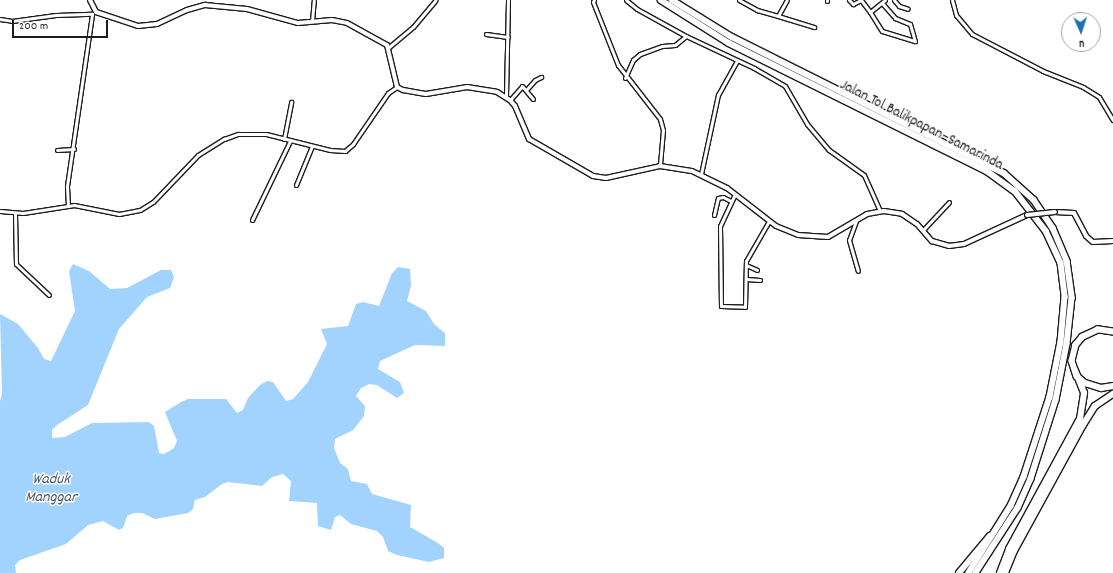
<!DOCTYPE html>
<meta charset="utf-8">
<style>
body{margin:0}
#map{position:relative;width:1113px;height:573px;overflow:hidden;background:#fff;font-family:Dekko,sans-serif}
div>[style]{position:absolute}
[style*='--x']{left:calc(var(--x)*1px);top:calc(var(--y)*1px);width:calc(var(--w)*1px);rotate:calc(var(--a)*1deg)}
.water>*{inset:0;background:#a1d3fe}
.roads{filter:drop-shadow(1px 0 #1c1c1c) drop-shadow(-1px 0 #1c1c1c) drop-shadow(0 1px #1c1c1c) drop-shadow(0 -1px #1c1c1c)}
.street>*{height:3px;margin:-1.5px;padding:0 1.5px;transform-origin:1.5px;border-radius:1.5px;background:#fff}
.secondary>*{height:4px;margin:-2px;padding:0 2px;transform-origin:2px;border-radius:2px;background:#fff}
.highway>*{height:5.5px;margin:-2.75px;padding:0 2.75px;transform-origin:2.75px;border-radius:2.75px;background:#fff}
.bridges{filter:drop-shadow(1px 0 #1c1c1c) drop-shadow(-1px 0 #1c1c1c) drop-shadow(0 1px #1c1c1c) drop-shadow(0 -1px #1c1c1c)}
.secondary-bridge>*{height:4px;margin:-2px;padding:0 2px;transform-origin:2px;border-radius:2px;background:#fff}
span{translate:-50% -50%;white-space:nowrap;text-align:center;line-height:1.15;-webkit-text-stroke:3px #fff;paint-order:stroke}
.street-label{font-size:15px;color:#1c1c1c}
.water-label{font-size:16px;color:#4b5c6b;font-style:italic}
.north{position:absolute;left:1061px;top:12px;width:40px;height:40px;box-sizing:border-box;background:#fff;border:1px solid #a4a4a4;border-radius:50%;rotate:177deg;font-size:11px;font-weight:700;line-height:16px;text-align:center;color:#1c1c1c}
.north::after{content:'';display:block;margin:auto;width:14px;height:18px;background:#1f6fb2;clip-path:polygon(50% 0,100% 100%,50% 72%,0 100%)}
.scale{position:absolute;left:12px;top:20px;width:96px;height:18px;box-sizing:border-box;border:2px solid #1c1c1c;border-top:0;padding-left:5px;font-size:12px;line-height:14px;white-space:nowrap;color:#1c1c1c;-webkit-text-stroke:3px #fff;paint-order:stroke}
</style>
<div id="map">
<div class="water">
<i style="clip-path:polygon(73px 264px,89px 271px,110px 289px,127px 288px,161px 270px,171px 270px,174px 277px,170px 288px,147px 297px,119px 329px,88px 405px,57px 425px,52px 430px,52px 438px,65px 437px,92px 423px,149px 422px,154px 426px,159px 453px,164px 454px,174px 448px,177px 441px,165px 412px,181px 402px,188px 399px,226px 399px,237px 413px,243px 410px,248px 398px,260px 385px,267px 381px,273px 382px,286px 401px,293px 399px,308px 382px,327px 344px,321px 329px,348px 326px,356px 304px,363px 302px,379px 306px,392px 273px,398px 267px,410px 269px,411px 286px,407px 301px,426px 311px,434px 324px,445px 333px,445px 346px,415px 345px,380px 361px,378px 369px,400px 382px,404px 393px,397px 398px,377px 385px,369px 384px,361px 388px,356px 396px,365px 406px,364px 416px,353px 430px,335px 439px,334px 448px,340px 463px,348px 469px,351px 481px,367px 484px,372px 494px,411px 505px,410px 527px,438px 543px,444px 548px,444px 558px,429px 562px,397px 555px,388px 551px,383px 537px,377px 531px,351px 524px,340px 515px,335px 517px,331px 530px,318px 526px,317px 503px,289px 501px,291px 481px,283px 474px,272px 477px,262px 486px,228px 482px,222px 484px,205px 497px,195px 500px,193px 509px,188px 513px,155px 519px,142px 513px,134px 513px,127px 516px,123px 528px,119px 530px,103px 521px,88px 525px,66px 544px,20px 560px,15px 565px,16px 573px,0 573px,0 401px,2px 393px,0 314px,18px 324px,38px 348px,44px 359px,51px 361px,75px 311px,69px 271px)"></i>
</div>
<div class="roads">
<div class="street">
<i style="--x:594;--y:0;--w:2;--a:117"></i>
<i style="--x:593;--y:2;--w:68;--a:68.4"></i>
<i style="--x:618;--y:65;--w:68;--a:52.1"></i>
<i style="--x:660;--y:119;--w:11;--a:75"></i>
<i style="--x:663;--y:130;--w:36;--a:95"></i>
<i style="--x:626;--y:0;--w:14;--a:39"></i>
<i style="--x:637;--y:9;--w:56;--a:28.9"></i>
<i style="--x:739;--y:0;--w:21;--a:29"></i>
<i style="--x:757;--y:10;--w:22;--a:16"></i>
<i style="--x:778;--y:16;--w:18;--a:-61"></i>
<i style="--x:849;--y:0;--w:6;--a:45"></i>
<i style="--x:853;--y:4;--w:9;--a:-27"></i>
<i style="--x:861;--y:0;--w:15;--a:53"></i>
<i style="--x:885;--y:0;--w:19;--a:141"></i>
<i style="--x:870;--y:12;--w:22;--a:58"></i>
<i style="--x:882;--y:31;--w:34;--a:17"></i>
<i style="--x:894;--y:0;--w:8;--a:50"></i>
<i style="--x:899;--y:6;--w:9;--a:18"></i>
<i style="--x:952;--y:0;--w:16;--a:75"></i>
<i style="--x:956;--y:15;--w:25;--a:50"></i>
<i style="--x:972;--y:34;--w:80;--a:27.5"></i>
<i style="--x:1043;--y:71;--w:43;--a:21.8"></i>
<i style="--x:1083;--y:87;--w:19;--a:32"></i>
<i style="--x:1099;--y:97;--w:27;--a:59"></i>
<i style="--x:827;--y:1;--w:1;--a:-90"></i>
<i style="--x:882;--y:3;--w:20;--a:49"></i>
<i style="--x:895;--y:18;--w:16;--a:22"></i>
<i style="--x:910;--y:24;--w:18;--a:74"></i>
<i style="--x:778;--y:16;--w:38;--a:17"></i>
<i style="--x:0;--y:19;--w:12;--a:9"></i>
<i style="--x:12;--y:21;--w:44;--a:-7.8"></i>
<i style="--x:56;--y:15;--w:36;--a:-2"></i>
<i style="--x:312;--y:21;--w:21;--a:-85"></i>
<i style="--x:486;--y:34;--w:22;--a:8"></i>
<i style="--x:389;--y:47;--w:31;--a:-40"></i>
<i style="--x:413;--y:27;--w:35;--a:-50"></i>
<i style="--x:625;--y:78;--w:20;--a:-66"></i>
<i style="--x:633;--y:60;--w:9;--a:-41"></i>
<i style="--x:640;--y:54;--w:23;--a:-20"></i>
<i style="--x:662;--y:46;--w:13;--a:-4"></i>
<i style="--x:675;--y:45;--w:14;--a:-39"></i>
<i style="--x:686;--y:36;--w:75;--a:25.2"></i>
<i style="--x:754;--y:68;--w:36;--a:30"></i>
<i style="--x:785;--y:86;--w:44;--a:59.9"></i>
<i style="--x:807;--y:124;--w:34;--a:50"></i>
<i style="--x:829;--y:150;--w:43;--a:35.5"></i>
<i style="--x:864;--y:175;--w:39;--a:66"></i>
<i style="--x:527;--y:89;--w:12;--a:-48"></i>
<i style="--x:535;--y:80;--w:7;--a:-27"></i>
<i style="--x:506;--y:96;--w:96;--a:-88.8"></i>
<i style="--x:510;--y:100;--w:18;--a:-49"></i>
<i style="--x:522;--y:86;--w:17;--a:50"></i>
<i style="--x:284;--y:139;--w:38;--a:-79"></i>
<i style="--x:57;--y:150;--w:17;--a:-3"></i>
<i style="--x:701;--y:174;--w:81;--a:-77.9"></i>
<i style="--x:718;--y:95;--w:39;--a:-61"></i>
<i style="--x:296;--y:185;--w:42;--a:-67.7"></i>
<i style="--x:735;--y:194;--w:35;--a:115"></i>
<i style="--x:720;--y:226;--w:80;--a:89.3"></i>
<i style="--x:721;--y:306;--w:24;--a:2"></i>
<i style="--x:745;--y:307;--w:46;--a:-88.8"></i>
<i style="--x:746;--y:261;--w:46;--a:-60.1"></i>
<i style="--x:68;--y:206;--w:20;--a:-93"></i>
<i style="--x:67;--y:186;--w:174;--a:-81.7"></i>
<i style="--x:0;--y:211;--w:23;--a:5"></i>
<i style="--x:23;--y:213;--w:52;--a:-8.9"></i>
<i style="--x:74;--y:205;--w:46;--a:11.3"></i>
<i style="--x:119;--y:214;--w:21;--a:-11"></i>
<i style="--x:140;--y:210;--w:15;--a:-32"></i>
<i style="--x:153;--y:202;--w:65;--a:-46.2"></i>
<i style="--x:198;--y:155;--w:31;--a:-32"></i>
<i style="--x:224;--y:139;--w:15;--a:-20"></i>
<i style="--x:238;--y:134;--w:28;--a:0"></i>
<i style="--x:266;--y:134;--w:66;--a:14"></i>
<i style="--x:330;--y:150;--w:15;--a:4"></i>
<i style="--x:345;--y:151;--w:11;--a:-41"></i>
<i style="--x:353;--y:144;--w:62;--a:-55.5"></i>
<i style="--x:388;--y:93;--w:11;--a:-34"></i>
<i style="--x:15;--y:213;--w:51;--a:88.9"></i>
<i style="--x:16;--y:264;--w:45;--a:43.2"></i>
<i style="--x:714;--y:215;--w:17;--a:-77"></i>
<i style="--x:718;--y:198;--w:5;--a:-11"></i>
<i style="--x:723;--y:197;--w:9;--a:27"></i>
<i style="--x:252;--y:220;--w:88;--a:-64.3"></i>
<i style="--x:856;--y:221;--w:20;--a:110"></i>
<i style="--x:849;--y:240;--w:32;--a:74"></i>
<i style="--x:923;--y:230;--w:38;--a:-47"></i>
<i style="--x:746;--y:265;--w:12;--a:24"></i>
<i style="--x:746;--y:279;--w:14;--a:4"></i>
</div>
<div class="secondary">
<i style="--x:90;--y:0;--w:13;--a:63"></i>
<i style="--x:96;--y:12;--w:44;--a:18.4"></i>
<i style="--x:138;--y:26;--w:19;--a:-6"></i>
<i style="--x:157;--y:24;--w:33;--a:-25"></i>
<i style="--x:187;--y:10;--w:19;--a:-16"></i>
<i style="--x:205;--y:5;--w:42;--a:5.4"></i>
<i style="--x:247;--y:9;--w:53;--a:15.4"></i>
<i style="--x:298;--y:23;--w:34;--a:-5"></i>
<i style="--x:332;--y:20;--w:15;--a:11"></i>
<i style="--x:347;--y:23;--w:46;--a:28.8"></i>
<i style="--x:387;--y:45;--w:43;--a:76.6"></i>
<i style="--x:397;--y:87;--w:7;--a:27"></i>
<i style="--x:403;--y:90;--w:23;--a:10"></i>
<i style="--x:426;--y:94;--w:42;--a:-9.7"></i>
<i style="--x:467;--y:87;--w:30;--a:9"></i>
<i style="--x:497;--y:92;--w:15;--a:32"></i>
<i style="--x:510;--y:100;--w:8;--a:50"></i>
<i style="--x:515;--y:106;--w:36;--a:67"></i>
<i style="--x:529;--y:139;--w:74;--a:30"></i>
<i style="--x:593;--y:176;--w:13;--a:9"></i>
<i style="--x:606;--y:178;--w:55;--a:-12.5"></i>
<i style="--x:660;--y:166;--w:32;--a:9"></i>
<i style="--x:692;--y:171;--w:39;--a:26"></i>
<i style="--x:727;--y:188;--w:62;--a:37.8"></i>
<i style="--x:776;--y:226;--w:24;--a:22"></i>
<i style="--x:798;--y:235;--w:30;--a:4"></i>
<i style="--x:828;--y:237;--w:45;--a:-30.5"></i>
<i style="--x:867;--y:214;--w:17;--a:-10"></i>
<i style="--x:884;--y:211;--w:18;--a:9"></i>
<i style="--x:902;--y:214;--w:18;--a:34"></i>
<i style="--x:917;--y:224;--w:23;--a:49"></i>
<i style="--x:932;--y:241;--w:18;--a:16"></i>
<i style="--x:949;--y:246;--w:15;--a:-8"></i>
<i style="--x:964;--y:244;--w:69;--a:-24.7"></i>
<i style="--x:1055;--y:212;--w:19;--a:3"></i>
<i style="--x:1074;--y:213;--w:26;--a:62"></i>
<i style="--x:1086;--y:236;--w:9;--a:41"></i>
<i style="--x:1093;--y:242;--w:20;--a:-3"></i>
</div>
<div class="highway">
<i style="--x:661;--y:0;--w:80;--a:32.3"></i>
<i style="--x:729;--y:43;--w:288;--a:26.4"></i>
<i style="--x:987;--y:171;--w:34;--a:36"></i>
<i style="--x:1015;--y:191;--w:51;--a:52.2"></i>
<i style="--x:1046;--y:231;--w:35;--a:65"></i>
<i style="--x:1061;--y:263;--w:34;--a:83"></i>
<i style="--x:1065;--y:297;--w:45;--a:95.1"></i>
<i style="--x:1061;--y:342;--w:56;--a:101.3"></i>
<i style="--x:1050;--y:397;--w:84;--a:108"></i>
<i style="--x:1024;--y:477;--w:32;--a:114"></i>
<i style="--x:1011;--y:506;--w:79;--a:122.1"></i>
<i style="--x:672;--y:0;--w:70;--a:31.7"></i>
<i style="--x:732;--y:37;--w:304;--a:26.6"></i>
<i style="--x:1004;--y:173;--w:40;--a:42"></i>
<i style="--x:1034;--y:200;--w:34;--a:56"></i>
<i style="--x:1053;--y:228;--w:36;--a:67"></i>
<i style="--x:1067;--y:261;--w:37;--a:82"></i>
<i style="--x:1072;--y:298;--w:46;--a:96.2"></i>
<i style="--x:1067;--y:344;--w:57;--a:101.1"></i>
<i style="--x:1056;--y:400;--w:83;--a:107.6"></i>
<i style="--x:1031;--y:479;--w:32;--a:114"></i>
<i style="--x:1018;--y:508;--w:77;--a:122.9"></i>
<i style="--x:1113;--y:332;--w:15;--a:-172"></i>
<i style="--x:1098;--y:330;--w:17;--a:155"></i>
<i style="--x:1083;--y:337;--w:11;--a:131"></i>
<i style="--x:1076;--y:345;--w:16;--a:104"></i>
<i style="--x:1072;--y:361;--w:16;--a:72"></i>
<i style="--x:1077;--y:376;--w:11;--a:41"></i>
<i style="--x:1085;--y:383;--w:17;--a:17"></i>
<i style="--x:1101;--y:388;--w:12;--a:-9"></i>
<i style="--x:959;--y:573;--w:48;--a:-50"></i>
<i style="--x:1000;--y:573;--w:26;--a:-69"></i>
<i style="--x:1009;--y:549;--w:148;--a:-61.4"></i>
<i style="--x:1080;--y:419;--w:26;--a:-81"></i>
<i style="--x:1084;--y:393;--w:24;--a:-112"></i>
<i style="--x:1005;--y:573;--w:24;--a:-68"></i>
<i style="--x:1014;--y:551;--w:144;--a:-61.3"></i>
<i style="--x:1083;--y:425;--w:22;--a:-58"></i>
<i style="--x:1095;--y:406;--w:22;--a:-34"></i>
</div>
</div>
<div class="bridges">
<div class="secondary-bridge">
<i style="--x:1027;--y:215;--w:28;--a:-6"></i>
</div>
</div>
<div class="street-label">
<span style="left:921px;top:126px;rotate:27deg">Jalan Tol Balikpapan–Samarinda</span>
</div>
<div class="water-label">
<span style="left:51px;top:489px">Waduk<br>Manggar</span>
</div>
<div class="north">U</div>
<div class="scale">200 m</div>
</div>
